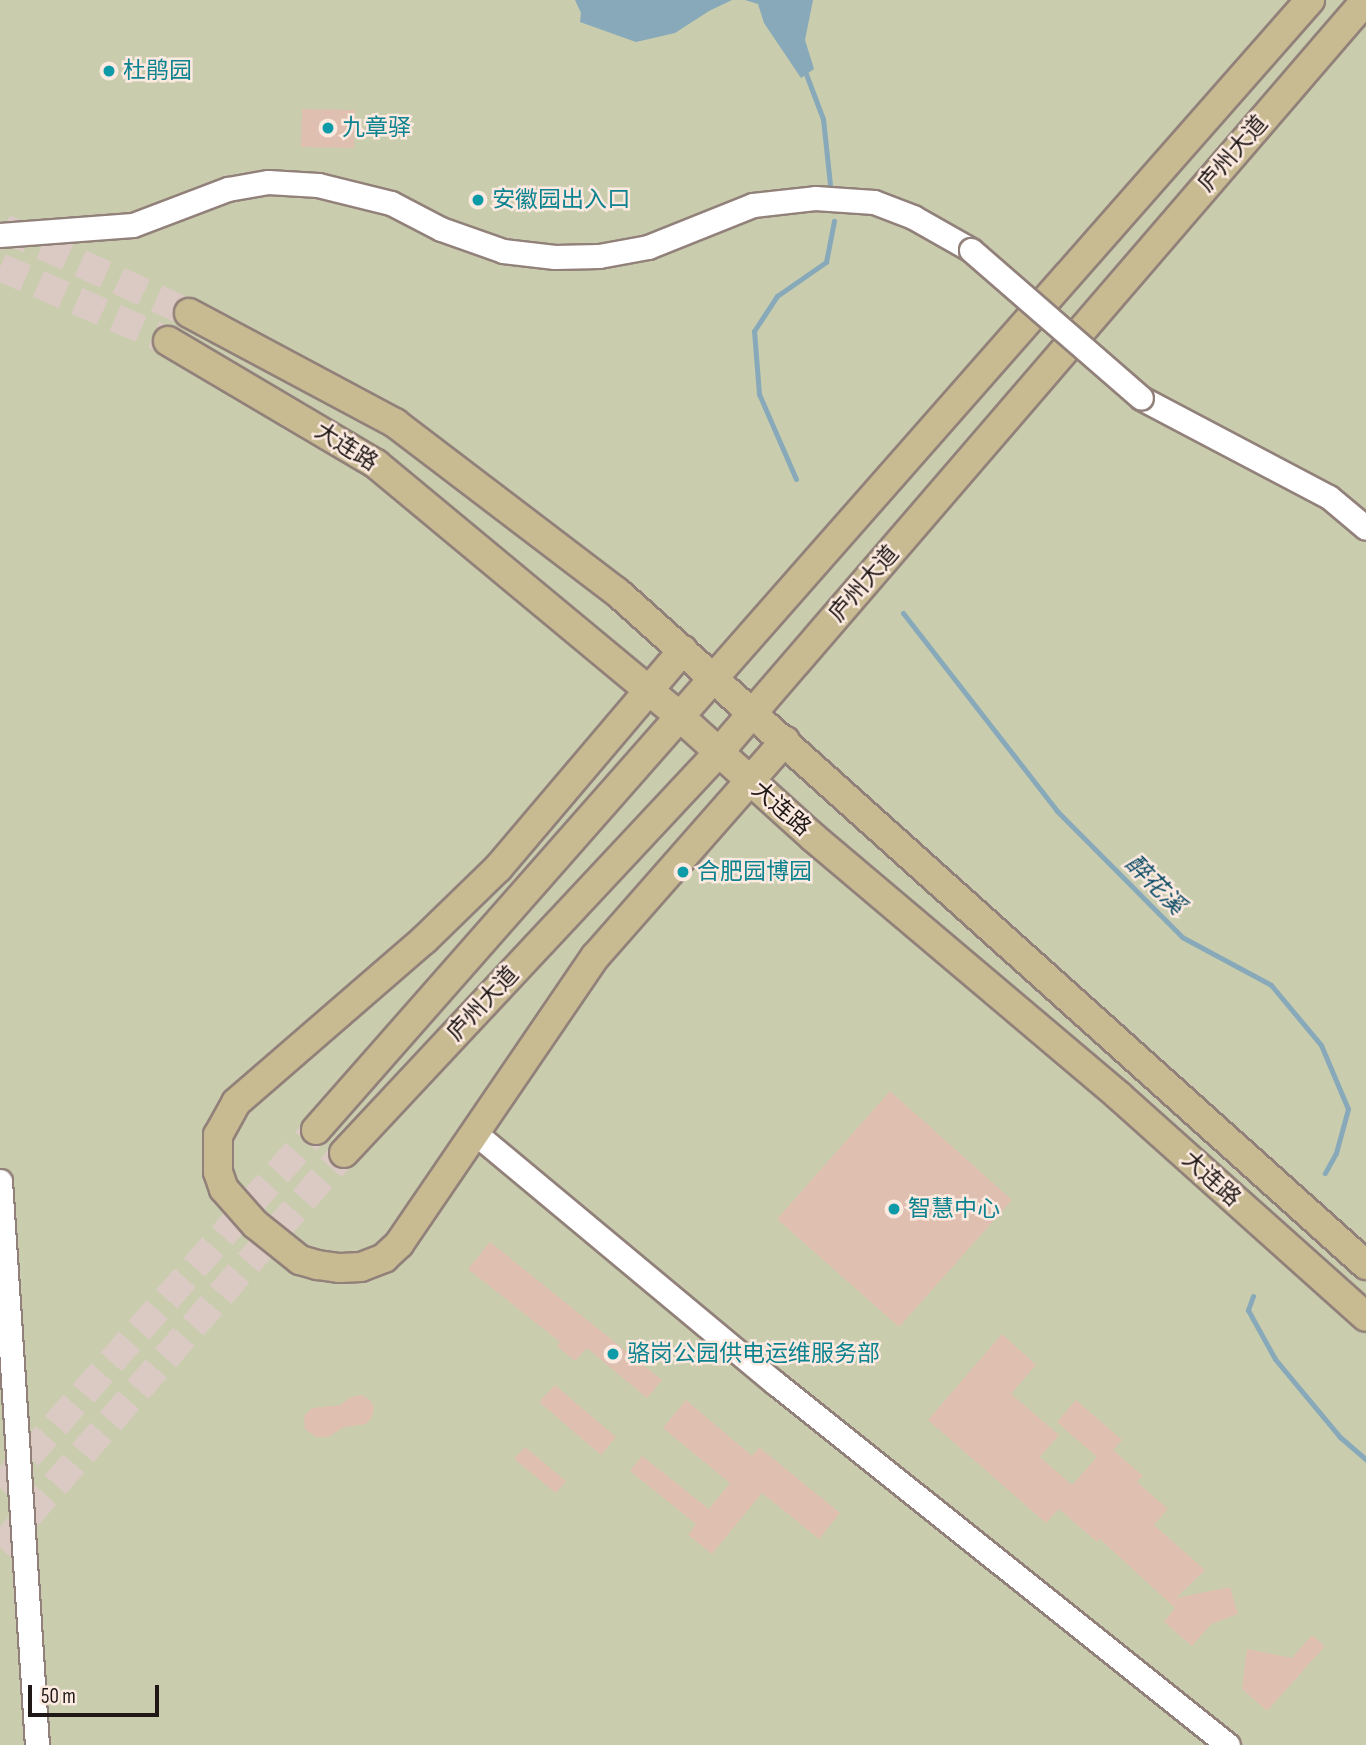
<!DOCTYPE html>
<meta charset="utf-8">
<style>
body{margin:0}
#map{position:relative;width:1366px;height:1745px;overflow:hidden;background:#fceae1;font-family:"Sofia Sans Condensed","Noto Sans SC",sans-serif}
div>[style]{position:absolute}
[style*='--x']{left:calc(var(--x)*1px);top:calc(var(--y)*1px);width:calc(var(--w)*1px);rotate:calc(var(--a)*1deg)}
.green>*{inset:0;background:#c9cdae}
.water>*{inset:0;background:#88a9b9}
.stream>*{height:5px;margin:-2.5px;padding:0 2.5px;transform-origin:2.5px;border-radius:2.5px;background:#88a9b9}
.building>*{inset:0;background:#dfbfb0}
.major-tunnel>*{height:28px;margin-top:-14px;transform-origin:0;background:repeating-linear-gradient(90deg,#dbcac3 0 28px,transparent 0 42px)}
.roads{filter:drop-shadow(2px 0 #92817a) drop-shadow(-2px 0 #92817a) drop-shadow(0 2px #92817a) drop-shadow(0 -2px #92817a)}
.minor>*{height:23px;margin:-11.5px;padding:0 11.5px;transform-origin:11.5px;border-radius:11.5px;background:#fff}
.major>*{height:28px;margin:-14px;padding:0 14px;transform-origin:14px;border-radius:14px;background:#c8bb92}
.bridges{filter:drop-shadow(2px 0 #92817a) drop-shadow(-2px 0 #92817a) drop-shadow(0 2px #92817a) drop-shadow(0 -2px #92817a)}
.minor-bridge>*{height:23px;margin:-11.5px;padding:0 11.5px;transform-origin:11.5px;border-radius:11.5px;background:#fff}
.dots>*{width:19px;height:19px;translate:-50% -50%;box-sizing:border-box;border:4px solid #fceae1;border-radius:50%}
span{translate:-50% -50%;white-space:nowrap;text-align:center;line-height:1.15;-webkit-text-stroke:5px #fceae1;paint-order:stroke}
.culture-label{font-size:23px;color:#0d838f}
.left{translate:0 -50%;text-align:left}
.street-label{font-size:23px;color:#1f1816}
.water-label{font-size:24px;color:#0c4c65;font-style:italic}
.scale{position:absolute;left:28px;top:1685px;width:131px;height:32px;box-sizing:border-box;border:4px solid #1f1816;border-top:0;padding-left:9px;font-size:21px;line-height:24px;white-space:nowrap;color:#1f1816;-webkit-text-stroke:5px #fceae1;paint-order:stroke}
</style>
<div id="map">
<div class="green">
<i style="clip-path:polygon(0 0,1366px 0,1366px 1745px,0 1745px)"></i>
</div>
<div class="water">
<i style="clip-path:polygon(575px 0,732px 0,709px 11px,675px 33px,636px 42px,580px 22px,581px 13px)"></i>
<i style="clip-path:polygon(745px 0,813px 0,805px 40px,814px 69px,801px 78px,764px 23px,758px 4px)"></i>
</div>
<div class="stream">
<i style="--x:806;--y:74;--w:48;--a:69.3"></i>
<i style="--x:823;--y:119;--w:66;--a:83.9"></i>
<i style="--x:796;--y:479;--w:93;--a:-113.5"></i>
<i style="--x:759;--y:394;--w:63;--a:-94.5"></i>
<i style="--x:754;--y:331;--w:42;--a:-56.7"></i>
<i style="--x:777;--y:296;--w:60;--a:-34.8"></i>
<i style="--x:826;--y:262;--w:42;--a:-79"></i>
<i style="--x:903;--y:613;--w:251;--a:52.1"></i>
<i style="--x:1057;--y:811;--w:177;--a:45.2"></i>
<i style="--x:1182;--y:937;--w:101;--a:28.3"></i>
<i style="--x:1271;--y:985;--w:78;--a:50.2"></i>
<i style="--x:1321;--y:1045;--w:69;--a:67.1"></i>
<i style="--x:1348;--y:1109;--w:46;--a:105.3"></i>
<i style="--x:1336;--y:1153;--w:23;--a:119"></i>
<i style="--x:1253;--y:1296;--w:15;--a:110"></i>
<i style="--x:1248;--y:1310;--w:56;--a:61.1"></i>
<i style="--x:1275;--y:1359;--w:102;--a:50.2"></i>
<i style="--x:1340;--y:1437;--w:35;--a:41"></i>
</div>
<div class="building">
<i style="clip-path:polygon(302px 109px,355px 110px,354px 148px,301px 147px)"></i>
<i style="clip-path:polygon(890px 1091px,1012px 1200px,899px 1327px,777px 1219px)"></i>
<i style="clip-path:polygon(490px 1242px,662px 1380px,647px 1398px,587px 1348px,575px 1361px,557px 1346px,560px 1342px,468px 1269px)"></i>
<i style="clip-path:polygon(1002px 1334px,1036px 1365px,1011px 1394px,1059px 1435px,1040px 1457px,1072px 1485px,1097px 1457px,1057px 1422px,1076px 1400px,1122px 1440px,1113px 1450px,1143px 1476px,1137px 1482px,1168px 1509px,1154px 1525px,1205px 1570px,1176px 1598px,1230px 1587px,1238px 1614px,1211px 1624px,1192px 1646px,1164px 1622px,1175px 1608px,1100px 1539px,1097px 1542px,1059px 1509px,1046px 1523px,928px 1420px)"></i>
<i style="clip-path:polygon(555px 1385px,616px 1437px,601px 1455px,539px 1402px)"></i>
<i style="clip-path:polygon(362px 1395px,370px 1400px,374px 1407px,372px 1417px,366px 1424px,344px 1427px,328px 1437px,316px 1437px,305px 1429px,304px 1416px,312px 1408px,340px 1405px,351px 1397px)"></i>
<i style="clip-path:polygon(686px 1400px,752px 1456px,759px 1447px,840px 1513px,819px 1539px,762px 1493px,712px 1554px,688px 1535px,696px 1524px,630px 1471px,642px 1456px,709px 1509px,730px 1483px,663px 1428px)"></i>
<i style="clip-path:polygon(525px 1447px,566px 1481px,556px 1493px,514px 1459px)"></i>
<i style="clip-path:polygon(1312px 1635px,1325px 1646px,1267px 1711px,1242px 1689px,1247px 1649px,1292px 1658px)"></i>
</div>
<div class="major-tunnel">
<i style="--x:4;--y:228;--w:204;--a:24.7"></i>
<i style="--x:0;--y:267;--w:184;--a:23.8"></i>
<i style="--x:0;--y:1488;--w:478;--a:-48.6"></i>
<i style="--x:0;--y:1548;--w:524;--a:-48.95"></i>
</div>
<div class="roads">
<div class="minor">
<i style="--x:0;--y:235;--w:133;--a:-4.3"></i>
<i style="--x:133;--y:225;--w:102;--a:-20.8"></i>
<i style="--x:228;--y:189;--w:41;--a:-9.9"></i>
<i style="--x:268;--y:182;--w:50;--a:3.4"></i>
<i style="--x:318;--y:185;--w:75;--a:13.9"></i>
<i style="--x:391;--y:203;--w:56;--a:27.5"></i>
<i style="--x:441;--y:229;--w:66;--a:19.5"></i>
<i style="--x:503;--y:251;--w:52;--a:6.6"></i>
<i style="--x:555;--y:257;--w:44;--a:-1.3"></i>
<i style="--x:599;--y:256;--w:50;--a:-10.4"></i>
<i style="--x:648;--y:247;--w:113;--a:-21.8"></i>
<i style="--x:753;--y:205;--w:62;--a:-6.4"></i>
<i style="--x:815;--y:198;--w:59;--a:3.9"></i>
<i style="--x:874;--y:202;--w:42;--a:21"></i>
<i style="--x:913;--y:217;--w:67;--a:29.6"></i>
<i style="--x:1141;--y:398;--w:212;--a:27.8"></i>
<i style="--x:1329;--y:497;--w:48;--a:40"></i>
<i style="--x:475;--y:1133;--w:389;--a:39.8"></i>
<i style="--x:774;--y:1382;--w:581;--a:38.64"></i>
<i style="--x:0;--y:1181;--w:565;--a:86.25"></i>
</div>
<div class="major">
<i style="--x:189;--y:313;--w:234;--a:28.1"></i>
<i style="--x:395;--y:423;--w:279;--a:37.3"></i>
<i style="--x:617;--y:592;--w:1007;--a:41.94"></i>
<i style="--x:168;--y:341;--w:242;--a:30.6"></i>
<i style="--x:376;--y:464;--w:394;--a:39.7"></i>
<i style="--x:679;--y:716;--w:182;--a:42.1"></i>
<i style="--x:814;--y:838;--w:399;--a:40.2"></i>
<i style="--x:1119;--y:1096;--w:331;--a:41.8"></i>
<i style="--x:683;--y:650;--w:286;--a:130.3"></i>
<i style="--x:498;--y:868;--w:102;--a:135.8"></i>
<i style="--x:425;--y:939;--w:250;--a:139.1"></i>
<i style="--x:236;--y:1103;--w:37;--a:119"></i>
<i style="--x:218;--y:1135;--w:37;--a:90"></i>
<i style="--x:218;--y:1172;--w:18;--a:71"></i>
<i style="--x:224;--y:1189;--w:47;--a:48.5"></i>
<i style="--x:255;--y:1224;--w:58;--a:38.7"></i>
<i style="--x:300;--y:1260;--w:19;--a:16"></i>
<i style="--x:318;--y:1265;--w:22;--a:8"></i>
<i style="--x:340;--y:1268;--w:21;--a:-3"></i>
<i style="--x:361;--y:1267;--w:25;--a:-21"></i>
<i style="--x:384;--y:1258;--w:21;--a:-43"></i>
<i style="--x:399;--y:1244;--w:348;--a:-55.7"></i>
<i style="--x:595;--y:957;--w:288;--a:-48.7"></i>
<i style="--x:316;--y:1130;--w:1505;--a:-48.66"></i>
<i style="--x:344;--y:1153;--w:549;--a:-46.92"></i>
<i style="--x:719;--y:752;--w:992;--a:-49.29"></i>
</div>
</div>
<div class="bridges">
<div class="minor-bridge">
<i style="--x:971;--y:250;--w:225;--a:41"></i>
</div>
</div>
<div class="dots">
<i style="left:109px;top:71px;background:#0f9aa8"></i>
<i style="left:328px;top:128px;background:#0f9aa8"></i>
<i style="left:478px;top:200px;background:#0f9aa8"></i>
<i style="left:683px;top:872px;background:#0f9aa8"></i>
<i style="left:894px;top:1209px;background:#0f9aa8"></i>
<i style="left:613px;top:1354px;background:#0f9aa8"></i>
</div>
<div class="culture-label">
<span class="left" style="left:123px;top:71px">杜鹃园</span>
<span class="left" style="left:342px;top:128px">九章驿</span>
<span class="left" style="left:492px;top:200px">安徽园出入口</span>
<span class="left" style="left:697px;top:872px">合肥园博园</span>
<span class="left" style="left:908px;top:1209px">智慧中心</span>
<span class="left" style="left:627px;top:1354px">骆岗公园供电运维服务部</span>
</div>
<div class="street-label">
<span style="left:1233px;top:154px;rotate:-49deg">庐州大道</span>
<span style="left:346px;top:447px;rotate:32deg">大连路</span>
<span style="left:864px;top:584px;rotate:-49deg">庐州大道</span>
<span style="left:781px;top:809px;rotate:41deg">大连路</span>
<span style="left:483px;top:1004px;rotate:-47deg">庐州大道</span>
<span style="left:1211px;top:1179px;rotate:42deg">大连路</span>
</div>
<div class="water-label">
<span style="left:1155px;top:885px;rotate:45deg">醉花溪</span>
</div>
<div class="scale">50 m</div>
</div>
